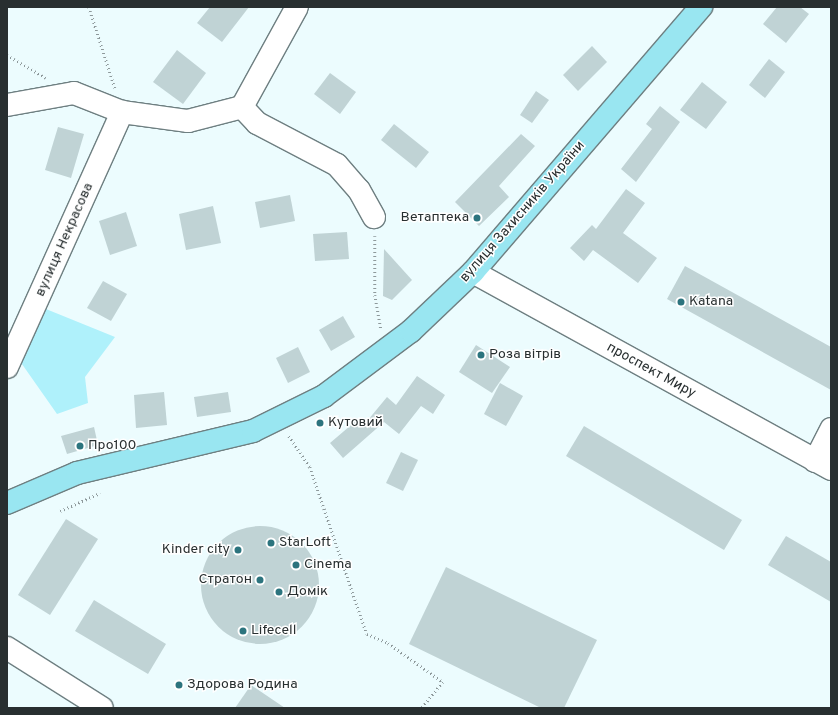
<!DOCTYPE html>
<meta charset="utf-8">
<style>
body{margin:0}
#map{position:relative;width:838px;height:715px;overflow:hidden;background:#ecfcfe;font-family:Overpass,sans-serif}
div>[style]{position:absolute}
[style*='--x']{left:calc(var(--x)*1px);top:calc(var(--y)*1px);width:calc(var(--w)*1px);rotate:calc(var(--a)*1deg)}
.green>*{inset:0;background:#aff1fb}
.building>*{inset:0;background:#c0d3d5}
.round{border-radius:50%}
.path>*{height:2.5px;margin-top:-1.25px;transform-origin:0;background:repeating-linear-gradient(90deg,#8e999b 0 1px,transparent 0 4px)}
.roads{filter:drop-shadow(1px 0 #6e7f81) drop-shadow(-1px 0 #6e7f81) drop-shadow(0 1px #6e7f81) drop-shadow(0 -1px #6e7f81)}
.minor>*{height:22px;margin:-11px;padding:0 11px;transform-origin:11px;border-radius:11px;background:#fff}
.major>*{height:22px;margin:-11px;padding:0 11px;transform-origin:11px;border-radius:11px;background:#99e6f1}
.dots>*{width:11px;height:11px;translate:-50% -50%;box-sizing:border-box;border:2px solid #fff;border-radius:50%}
span{translate:-50% -50%;white-space:nowrap;text-align:center;line-height:1.15;-webkit-text-stroke:3px #fff;paint-order:stroke}
.street-label{font-size:14px;color:#282f30}
.poi-label{font-size:14px;color:#282f30}
.right{translate:-100% -50%;text-align:right}
.left{translate:0 -50%;text-align:left}
.frame{position:absolute;inset:0;border:8px solid #282f30;pointer-events:none}
</style>
<div id="map">
<div class="green">
<i style="clip-path:polygon(41px 307px,115px 337px,85px 377px,88px 403px,57px 414px,17px 357px)"></i>
</div>
<div class="building">
<i style="clip-path:polygon(210px 7px,249px 7px,222px 42px,197px 23px)"></i>
<i style="clip-path:polygon(777px 7px,800px 7px,809px 14px,786px 43px,763px 24px)"></i>
<i style="clip-path:polygon(592px 46px,607px 62px,578px 91px,563px 75px)"></i>
<i style="clip-path:polygon(177px 50px,206px 73px,183px 104px,153px 82px)"></i>
<i style="clip-path:polygon(769px 59px,785px 72px,765px 98px,749px 85px)"></i>
<i style="clip-path:polygon(330px 73px,356px 92px,340px 114px,314px 94px)"></i>
<i style="clip-path:polygon(702px 82px,727px 102px,706px 129px,680px 110px)"></i>
<i style="clip-path:polygon(536px 91px,549px 100px,532px 123px,520px 115px)"></i>
<i style="clip-path:polygon(660px 106px,680px 122px,636px 182px,621px 169px,652px 129px,646px 124px)"></i>
<i style="clip-path:polygon(394px 124px,429px 152px,416px 168px,381px 140px)"></i>
<i style="clip-path:polygon(58px 127px,84px 134px,71px 178px,45px 170px)"></i>
<i style="clip-path:polygon(521px 134px,535px 146px,499px 186px,509px 197px,479px 226px,455px 202px)"></i>
<i style="clip-path:polygon(626px 189px,645px 203px,623px 233px,657px 258px,638px 283px,593px 250px,584px 261px,570px 248px,592px 225px,596px 229px)"></i>
<i style="clip-path:polygon(290px 195px,295px 221px,260px 228px,255px 202px)"></i>
<i style="clip-path:polygon(213px 206px,221px 243px,186px 250px,179px 214px)"></i>
<i style="clip-path:polygon(126px 212px,137px 246px,110px 255px,99px 221px)"></i>
<i style="clip-path:polygon(347px 232px,349px 259px,315px 261px,313px 234px)"></i>
<i style="clip-path:polygon(384px 249px,412px 280px,392px 300px,383px 296px)"></i>
<i style="clip-path:polygon(685px 266px,831px 347px,831px 390px,667px 299px)"></i>
<i style="clip-path:polygon(103px 281px,127px 294px,111px 321px,87px 308px)"></i>
<i style="clip-path:polygon(343px 316px,355px 337px,331px 351px,319px 330px)"></i>
<i style="clip-path:polygon(476px 345px,510px 367px,492px 393px,459px 372px)"></i>
<i style="clip-path:polygon(298px 347px,310px 372px,288px 383px,276px 358px)"></i>
<i style="clip-path:polygon(417px 376px,445px 395px,433px 414px,421px 406px,399px 434px,384px 422px,343px 458px,330px 443px,357px 420px,363px 426px,387px 397px,396px 405px)"></i>
<i style="clip-path:polygon(500px 383px,523px 396px,506px 426px,484px 414px)"></i>
<i style="clip-path:polygon(164px 392px,167px 425px,136px 428px,134px 395px)"></i>
<i style="clip-path:polygon(228px 392px,231px 412px,197px 417px,194px 397px)"></i>
<i style="clip-path:polygon(584px 426px,742px 520px,724px 550px,566px 456px)"></i>
<i style="clip-path:polygon(94px 427px,98px 445px,67px 454px,61px 436px)"></i>
<i style="clip-path:polygon(401px 452px,418px 460px,403px 491px,386px 483px)"></i>
<i style="clip-path:polygon(66px 519px,98px 539px,50px 615px,18px 595px)"></i>
<i class="round" style="left:201px;top:526px;width:118px;height:118px"></i>
<i style="clip-path:polygon(786px 536px,831px 562px,831px 602px,768px 565px)"></i>
<i style="clip-path:polygon(446px 567px,597px 640px,564px 708px,541px 708px,409px 644px)"></i>
<i style="clip-path:polygon(94px 600px,166px 644px,148px 674px,75px 631px)"></i>
<i style="clip-path:polygon(251px 685px,285px 708px,235px 708px)"></i>
</div>
<div class="path">
<i style="--x:89;--y:7;--w:85;--a:72.2"></i>
<i style="--x:7;--y:55;--w:45;--a:30.5"></i>
<i style="--x:375;--y:236;--w:59;--a:90"></i>
<i style="--x:375;--y:295;--w:34;--a:80"></i>
<i style="--x:289;--y:436;--w:37;--a:56"></i>
<i style="--x:310;--y:467;--w:176;--a:71.2"></i>
<i style="--x:367;--y:634;--w:23;--a:23"></i>
<i style="--x:388;--y:643;--w:67;--a:35.3"></i>
<i style="--x:443;--y:682;--w:33;--a:129"></i>
<i style="--x:60;--y:511;--w:44;--a:-24.2"></i>
</div>
<div class="roads">
<div class="minor">
<i style="--x:7;--y:105;--w:68;--a:-10.2"></i>
<i style="--x:74;--y:93;--w:52;--a:21.6"></i>
<i style="--x:122;--y:112;--w:67;--a:7.8"></i>
<i style="--x:188;--y:121;--w:56;--a:-14.5"></i>
<i style="--x:242;--y:107;--w:114;--a:-61.2"></i>
<i style="--x:242;--y:107;--w:22;--a:47"></i>
<i style="--x:257;--y:123;--w:90;--a:27.7"></i>
<i style="--x:337;--y:165;--w:33;--a:49"></i>
<i style="--x:359;--y:190;--w:31;--a:61"></i>
<i style="--x:473;--y:272;--w:409;--a:28.8"></i>
<i style="--x:7;--y:367;--w:280;--a:-65.7"></i>
<i style="--x:815;--y:461;--w:36;--a:-63"></i>
<i style="--x:7;--y:648;--w:112;--a:32.3"></i>
</div>
<div class="major">
<i style="--x:7;--y:503;--w:76;--a:-23.2"></i>
<i style="--x:77;--y:473;--w:181;--a:-13.4"></i>
<i style="--x:253;--y:431;--w:79;--a:-26.2"></i>
<i style="--x:324;--y:396;--w:109;--a:-36.8"></i>
<i style="--x:411;--y:331;--w:86;--a:-43.6"></i>
<i style="--x:473;--y:272;--w:350;--a:-49.3"></i>
</div>
</div>
<div class="dots">
<i style="left:477px;top:218px;background:#2c747e"></i>
<i style="left:681px;top:302px;background:#2c747e"></i>
<i style="left:481px;top:355px;background:#2c747e"></i>
<i style="left:320px;top:423px;background:#2c747e"></i>
<i style="left:80px;top:446px;background:#2c747e"></i>
<i style="left:271px;top:543px;background:#2c747e"></i>
<i style="left:238px;top:550px;background:#2c747e"></i>
<i style="left:296px;top:565px;background:#2c747e"></i>
<i style="left:260px;top:580px;background:#2c747e"></i>
<i style="left:279px;top:592px;background:#2c747e"></i>
<i style="left:243px;top:631px;background:#2c747e"></i>
<i style="left:179px;top:685px;background:#2c747e"></i>
</div>
<div class="street-label">
<span style="left:523px;top:212px;rotate:-49deg">вулиця Захисників України</span>
<span style="left:65px;top:240px;rotate:-66deg">вулиця Некрасова</span>
<span style="left:651px;top:371px;rotate:29deg">проспект Миру</span>
</div>
<div class="poi-label">
<span class="right" style="left:469px;top:218px">Ветаптека</span>
<span class="left" style="left:689px;top:302px">Katana</span>
<span class="left" style="left:489px;top:355px">Роза вітрів</span>
<span class="left" style="left:328px;top:423px">Кутовий</span>
<span class="left" style="left:88px;top:446px">Про100</span>
<span class="left" style="left:279px;top:543px">StarLoft</span>
<span class="right" style="left:230px;top:550px">Kinder city</span>
<span class="left" style="left:304px;top:565px">Cinema</span>
<span class="right" style="left:252px;top:580px">Стратон</span>
<span class="left" style="left:287px;top:592px">Домік</span>
<span class="left" style="left:251px;top:631px">Lifecell</span>
<span class="left" style="left:187px;top:685px">Здорова Родина</span>
</div>
<div class="frame"></div>
</div>
